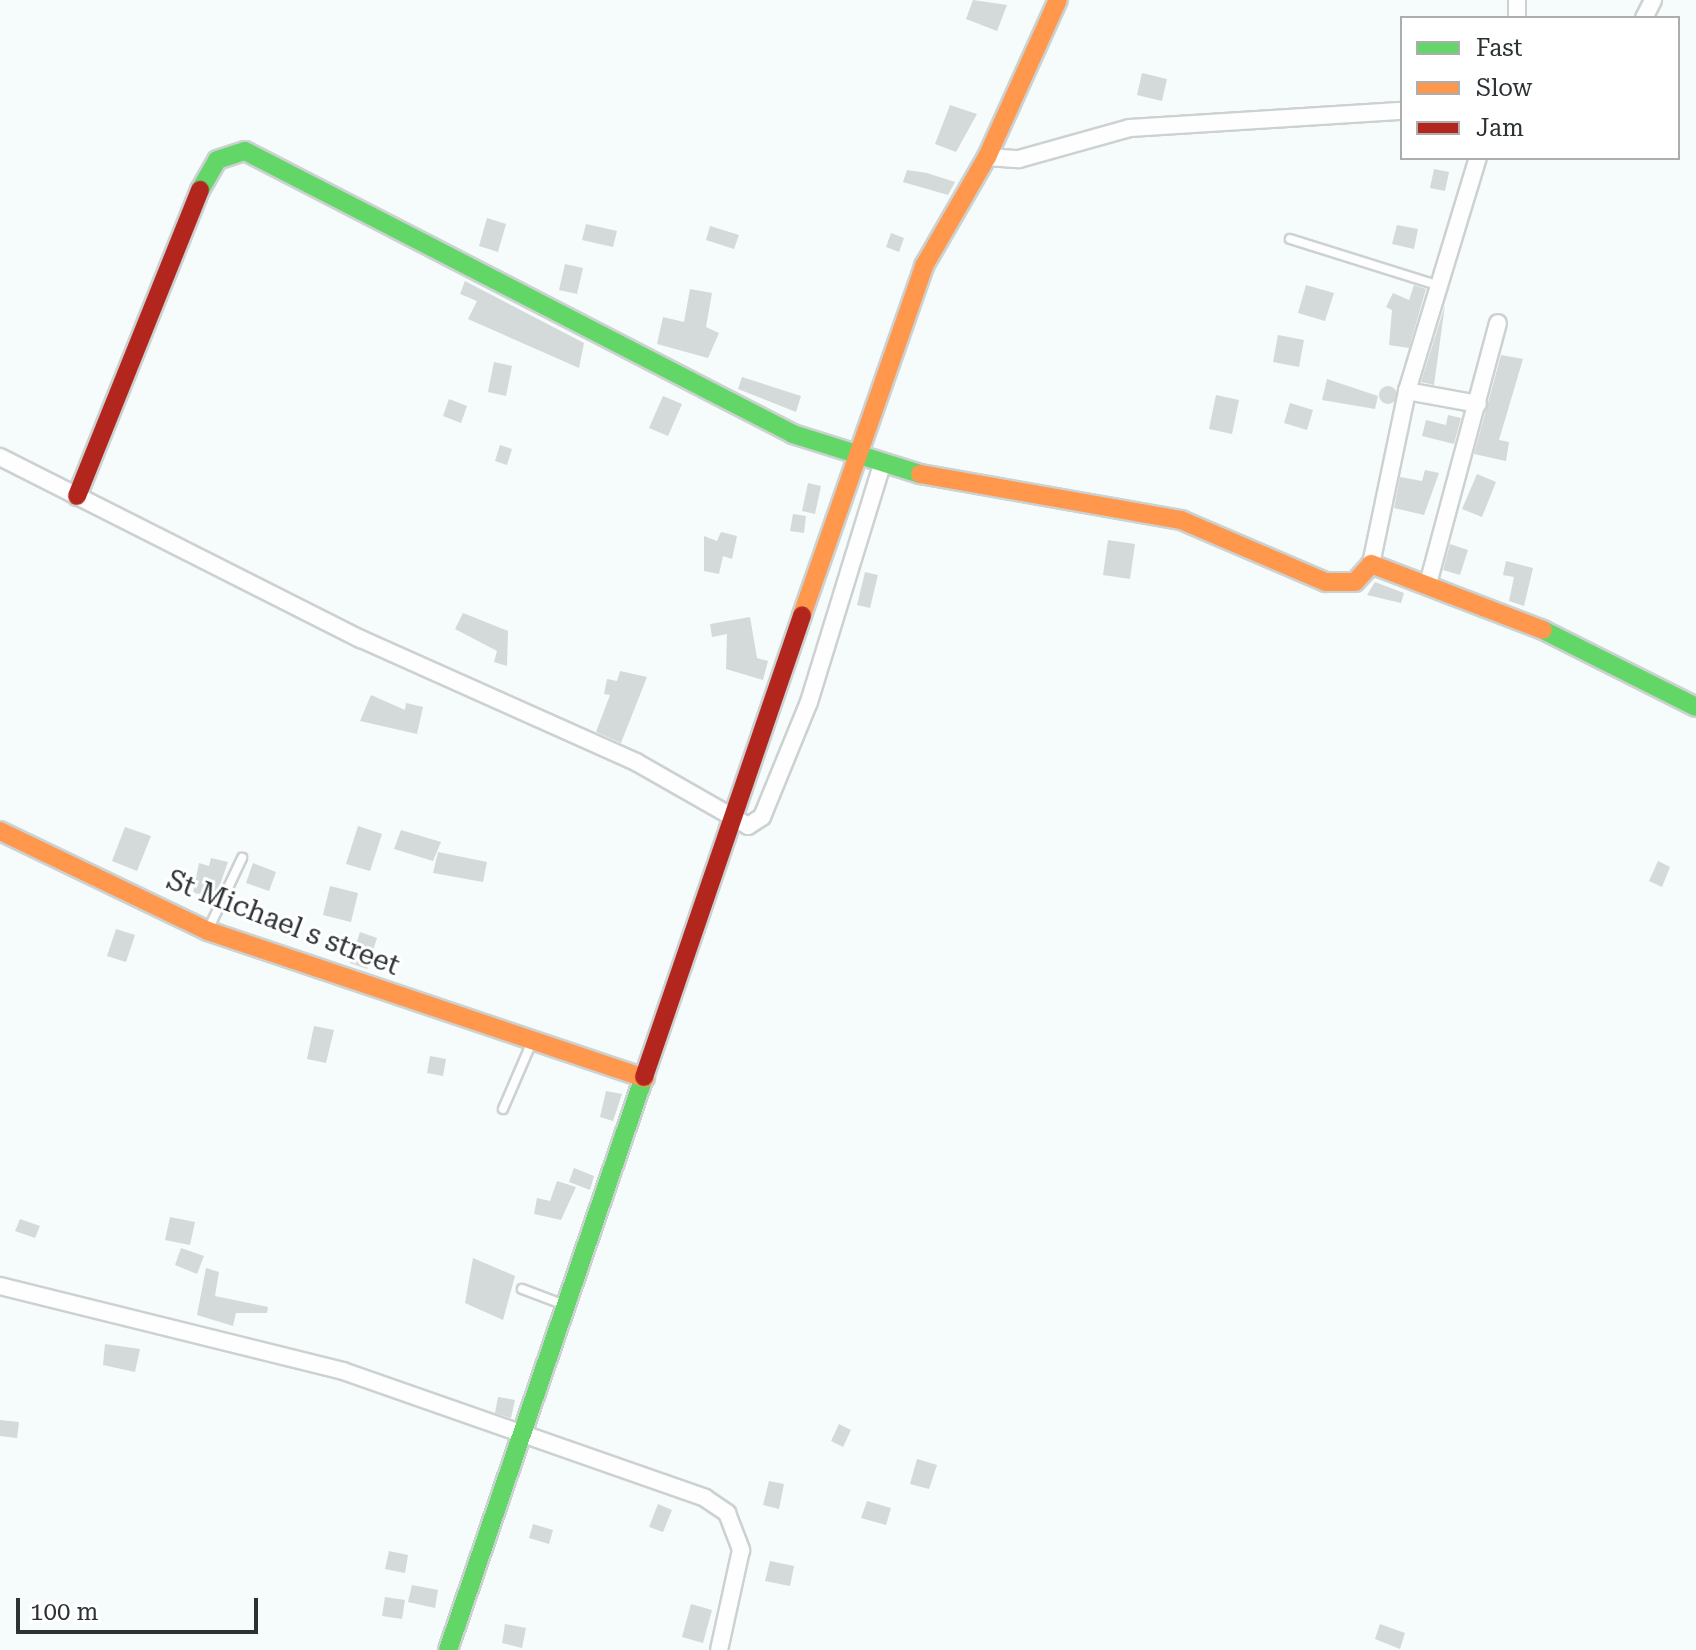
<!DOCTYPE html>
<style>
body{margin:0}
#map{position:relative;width:1696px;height:1650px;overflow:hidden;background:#f6fbfc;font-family:"Roboto Serif",serif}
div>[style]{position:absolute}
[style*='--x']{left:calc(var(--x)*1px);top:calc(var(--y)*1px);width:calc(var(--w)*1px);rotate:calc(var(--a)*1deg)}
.building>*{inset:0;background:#d4d9da}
.round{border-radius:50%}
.roads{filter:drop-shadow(2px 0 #ccd1d2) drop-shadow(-2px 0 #ccd1d2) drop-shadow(0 2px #ccd1d2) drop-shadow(0 -2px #ccd1d2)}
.lane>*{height:8px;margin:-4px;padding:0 4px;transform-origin:4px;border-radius:4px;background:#fefeff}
.street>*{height:16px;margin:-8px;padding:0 8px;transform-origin:8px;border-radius:8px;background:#fefeff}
.fast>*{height:18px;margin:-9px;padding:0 9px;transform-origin:9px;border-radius:9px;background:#63d668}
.slow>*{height:18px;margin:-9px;padding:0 9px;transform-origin:9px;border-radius:9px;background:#ff974d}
.jam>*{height:18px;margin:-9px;padding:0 9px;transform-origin:9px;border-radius:9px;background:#b3261e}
span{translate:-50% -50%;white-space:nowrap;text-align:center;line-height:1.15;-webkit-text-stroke:6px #fff;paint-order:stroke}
.street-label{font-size:28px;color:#2c3234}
.legend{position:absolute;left:1400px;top:16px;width:280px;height:144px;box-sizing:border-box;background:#fff;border:2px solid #abadae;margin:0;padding:10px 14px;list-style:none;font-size:24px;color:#2c3234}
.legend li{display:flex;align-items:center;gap:16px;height:40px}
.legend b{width:40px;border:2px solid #abadae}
.scale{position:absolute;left:16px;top:1598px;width:242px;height:36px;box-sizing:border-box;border:4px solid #2c3234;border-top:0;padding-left:10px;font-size:24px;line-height:28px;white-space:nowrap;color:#2c3234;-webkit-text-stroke:6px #fff;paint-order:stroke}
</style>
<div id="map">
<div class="building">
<i style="clip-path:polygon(973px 0,1007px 5px,997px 31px,966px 19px)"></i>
<i style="clip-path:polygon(1142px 73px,1167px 79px,1162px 101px,1137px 95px)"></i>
<i style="clip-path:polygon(950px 105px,977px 114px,956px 152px,935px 144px)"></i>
<i style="clip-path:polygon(1434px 169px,1449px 172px,1445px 191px,1430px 188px)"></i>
<i style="clip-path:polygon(907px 170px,927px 173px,955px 182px,948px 195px,903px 182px)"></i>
<i style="clip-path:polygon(487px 218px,506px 224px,498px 252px,479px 246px)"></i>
<i style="clip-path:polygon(586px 224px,617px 231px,613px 247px,582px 240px)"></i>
<i style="clip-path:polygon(1397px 225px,1418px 229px,1414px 249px,1392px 244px)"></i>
<i style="clip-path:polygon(710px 226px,739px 235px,734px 249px,706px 240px)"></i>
<i style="clip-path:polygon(891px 233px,904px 238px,899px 252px,886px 247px)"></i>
<i style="clip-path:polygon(565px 264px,583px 268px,577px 294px,559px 290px)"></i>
<i style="clip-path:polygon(465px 281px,584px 343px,579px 368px,468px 319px,477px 301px,460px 294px)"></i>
<i style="clip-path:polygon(1306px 285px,1334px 293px,1325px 321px,1298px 313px)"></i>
<i style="clip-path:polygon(1414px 285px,1426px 289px,1409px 348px,1389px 345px,1392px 310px,1386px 307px,1393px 293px,1409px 300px)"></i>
<i style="clip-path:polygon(690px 289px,712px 293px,706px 327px,719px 333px,708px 358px,657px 344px,663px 317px,684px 322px)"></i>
<i style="clip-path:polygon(1445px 305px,1434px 385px,1421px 382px)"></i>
<i style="clip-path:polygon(1278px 335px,1304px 340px,1299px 367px,1273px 362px)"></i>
<i style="clip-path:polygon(1501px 355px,1523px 359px,1499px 440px,1509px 442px,1506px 461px,1474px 454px)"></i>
<i style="clip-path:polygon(494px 362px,512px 366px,506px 396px,488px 392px)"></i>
<i style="clip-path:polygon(742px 377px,801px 396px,796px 412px,738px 389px)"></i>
<i style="clip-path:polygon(1327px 379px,1378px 396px,1375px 409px,1322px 400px)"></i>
<i class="round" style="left:1379px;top:386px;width:18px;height:18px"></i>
<i style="clip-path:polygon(1216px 395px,1239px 400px,1232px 434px,1209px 429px)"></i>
<i style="clip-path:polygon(663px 396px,682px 404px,668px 436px,649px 428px)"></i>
<i style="clip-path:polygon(449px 399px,467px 406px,461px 423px,443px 416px)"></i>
<i style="clip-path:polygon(1290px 403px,1313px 410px,1307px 430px,1284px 423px)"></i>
<i style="clip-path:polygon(1448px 415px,1461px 418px,1454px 444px,1422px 436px,1426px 420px,1446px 425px)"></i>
<i style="clip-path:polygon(500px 445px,512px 449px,507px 465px,495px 461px)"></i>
<i style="clip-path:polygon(1425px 470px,1439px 473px,1424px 515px,1394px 508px,1400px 477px,1422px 481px)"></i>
<i style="clip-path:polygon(1477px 474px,1496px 482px,1482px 517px,1462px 509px)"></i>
<i style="clip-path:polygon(808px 483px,821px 486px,815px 514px,802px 511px)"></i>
<i style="clip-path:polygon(793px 514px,806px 516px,804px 533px,790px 531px)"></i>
<i style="clip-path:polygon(721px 532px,737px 536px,732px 559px,723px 556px,719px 574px,704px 571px,704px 536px,717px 541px)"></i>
<i style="clip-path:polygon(1108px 540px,1135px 544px,1130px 579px,1103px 575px)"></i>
<i style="clip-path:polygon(1450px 544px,1468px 550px,1460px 575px,1443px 570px)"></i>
<i style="clip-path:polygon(1506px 561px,1533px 568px,1524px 606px,1509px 601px,1514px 577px,1503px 575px)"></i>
<i style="clip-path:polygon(865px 572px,878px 575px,870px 608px,857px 605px)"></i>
<i style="clip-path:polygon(1375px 582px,1404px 593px,1401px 603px,1367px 595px)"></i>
<i style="clip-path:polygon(463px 613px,508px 631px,507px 666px,494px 662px,497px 651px,455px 629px)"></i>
<i style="clip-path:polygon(750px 617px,757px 658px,768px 661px,763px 680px,726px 669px,727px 634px,712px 637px,710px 624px)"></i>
<i style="clip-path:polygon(620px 671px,647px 677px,621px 743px,596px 732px,610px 695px,604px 694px,607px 679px,617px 681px)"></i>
<i style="clip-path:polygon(371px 695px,405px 710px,406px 703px,423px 707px,417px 734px,360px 721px)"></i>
<i style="clip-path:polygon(358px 826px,382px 834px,370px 871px,346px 864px)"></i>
<i style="clip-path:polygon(125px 827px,151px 836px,137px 871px,112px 861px)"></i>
<i style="clip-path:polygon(401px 830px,441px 842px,433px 861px,394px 849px)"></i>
<i style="clip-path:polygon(438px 852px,487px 862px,483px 882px,433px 873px)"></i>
<i style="clip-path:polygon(211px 858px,228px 862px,216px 896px,193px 893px,199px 863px,209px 866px)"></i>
<i style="clip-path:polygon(1658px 861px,1670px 867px,1662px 887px,1649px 881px)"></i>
<i style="clip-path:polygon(253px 863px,276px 872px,269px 891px,246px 883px)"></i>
<i style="clip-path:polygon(330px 886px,358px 893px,351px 922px,323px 915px)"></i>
<i style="clip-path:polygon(116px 929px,135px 935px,126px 962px,107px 956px)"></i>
<i style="clip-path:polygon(360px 932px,377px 938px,367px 969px,350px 963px)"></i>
<i style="clip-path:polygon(314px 1026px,334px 1030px,326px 1063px,307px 1059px)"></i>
<i style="clip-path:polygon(430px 1056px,446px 1059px,443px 1076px,427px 1073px)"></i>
<i style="clip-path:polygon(606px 1091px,622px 1094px,613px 1121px,600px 1117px)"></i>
<i style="clip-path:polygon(574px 1168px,594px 1176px,590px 1190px,569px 1182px)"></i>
<i style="clip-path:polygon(557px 1181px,576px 1187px,561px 1220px,534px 1214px,537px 1198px,550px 1201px)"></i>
<i style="clip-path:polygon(170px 1217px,195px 1222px,190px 1245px,165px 1240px)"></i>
<i style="clip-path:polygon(20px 1219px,40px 1226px,35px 1238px,15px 1231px)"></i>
<i style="clip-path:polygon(181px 1248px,204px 1256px,197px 1274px,175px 1265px)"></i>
<i style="clip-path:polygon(473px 1258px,515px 1276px,503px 1320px,465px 1303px)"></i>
<i style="clip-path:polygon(206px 1268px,219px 1272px,215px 1296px,268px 1307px,267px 1313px,236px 1313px,233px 1326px,197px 1315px)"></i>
<i style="clip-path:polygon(105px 1344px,140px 1349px,135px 1372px,103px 1365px)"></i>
<i style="clip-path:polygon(498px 1397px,515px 1400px,511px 1418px,495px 1413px)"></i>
<i style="clip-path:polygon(0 1420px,19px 1422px,17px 1438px,0 1436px)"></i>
<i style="clip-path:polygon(839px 1424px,851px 1430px,843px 1447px,831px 1441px)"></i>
<i style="clip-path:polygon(917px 1459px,937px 1465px,929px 1489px,910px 1484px)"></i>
<i style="clip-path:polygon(769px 1481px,784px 1484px,779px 1509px,763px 1505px)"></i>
<i style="clip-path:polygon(867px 1501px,891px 1508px,886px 1525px,861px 1518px)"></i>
<i style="clip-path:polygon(658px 1504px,672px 1510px,663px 1532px,649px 1527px)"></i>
<i style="clip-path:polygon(533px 1524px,553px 1530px,549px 1544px,529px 1538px)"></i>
<i style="clip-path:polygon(389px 1551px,408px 1555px,405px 1573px,385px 1569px)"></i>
<i style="clip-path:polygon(770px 1561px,794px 1566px,790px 1586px,765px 1581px)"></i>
<i style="clip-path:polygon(412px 1585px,438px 1590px,435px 1608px,408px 1602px)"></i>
<i style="clip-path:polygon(385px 1597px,405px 1600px,402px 1619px,382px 1616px)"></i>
<i style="clip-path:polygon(691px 1604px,712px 1610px,703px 1643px,682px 1637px)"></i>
<i style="clip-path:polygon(505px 1624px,526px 1628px,522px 1648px,502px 1643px)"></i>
<i style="clip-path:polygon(1380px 1624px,1405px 1633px,1400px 1649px,1375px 1639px)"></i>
</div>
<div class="roads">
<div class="lane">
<i style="--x:1290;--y:239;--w:154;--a:17.4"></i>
<i style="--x:208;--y:930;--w:80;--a:-64.7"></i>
<i style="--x:503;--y:1109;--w:71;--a:-66.7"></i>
<i style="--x:522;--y:1289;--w:43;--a:20.6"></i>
</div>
<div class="street">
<i style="--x:1517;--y:0;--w:18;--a:90"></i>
<i style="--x:1644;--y:18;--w:20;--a:-63"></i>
<i style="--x:987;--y:157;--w:32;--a:4"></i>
<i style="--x:1019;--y:159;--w:115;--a:-15.6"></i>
<i style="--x:1130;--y:128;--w:273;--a:-3.6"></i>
<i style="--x:1407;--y:391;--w:72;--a:10.4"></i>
<i style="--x:0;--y:457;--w:404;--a:26.8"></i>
<i style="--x:361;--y:639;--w:301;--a:24.1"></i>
<i style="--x:636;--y:762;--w:129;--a:29.7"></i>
<i style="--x:748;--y:826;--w:17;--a:-33"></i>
<i style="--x:762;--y:817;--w:124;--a:-67.8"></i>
<i style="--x:809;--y:702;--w:245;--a:-72.9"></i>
<i style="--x:1371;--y:564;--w:177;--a:-78.2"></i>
<i style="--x:1407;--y:391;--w:244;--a:-73.1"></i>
<i style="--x:1428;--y:584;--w:270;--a:-75"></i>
<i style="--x:0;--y:1286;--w:353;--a:13.9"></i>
<i style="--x:343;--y:1371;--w:384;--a:19.3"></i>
<i style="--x:705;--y:1498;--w:27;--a:34"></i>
<i style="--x:727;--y:1513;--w:40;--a:69"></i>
<i style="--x:741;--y:1550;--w:102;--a:102.4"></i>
</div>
<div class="fast">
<i style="--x:200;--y:190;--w:34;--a:-60"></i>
<i style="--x:217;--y:160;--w:29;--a:-18"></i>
<i style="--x:245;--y:151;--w:617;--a:27.31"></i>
<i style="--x:793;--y:434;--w:133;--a:17.5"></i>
<i style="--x:1543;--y:630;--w:171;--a:26.7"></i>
<i style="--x:448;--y:1650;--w:606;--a:-71.12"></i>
</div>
<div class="slow">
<i style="--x:920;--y:474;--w:265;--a:10"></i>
<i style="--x:1181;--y:520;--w:158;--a:23.2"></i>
<i style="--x:1326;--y:582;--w:29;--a:0"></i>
<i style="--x:1355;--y:582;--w:24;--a:-48"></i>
<i style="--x:1371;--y:564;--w:184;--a:21"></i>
<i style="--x:802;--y:615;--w:370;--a:-70.7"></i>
<i style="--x:924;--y:266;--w:126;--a:-60"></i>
<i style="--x:987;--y:157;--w:172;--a:-65.7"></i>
<i style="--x:0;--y:831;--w:231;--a:25.7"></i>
<i style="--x:208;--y:931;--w:461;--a:18.6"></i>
</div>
<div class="jam">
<i style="--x:77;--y:496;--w:330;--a:-68.1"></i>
<i style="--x:644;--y:1077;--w:488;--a:-71.1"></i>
</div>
</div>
<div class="street-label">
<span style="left:283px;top:923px;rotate:21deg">St Michael s street</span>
</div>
<ul class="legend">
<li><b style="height:10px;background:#63d668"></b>Fast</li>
<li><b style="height:10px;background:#ff974d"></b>Slow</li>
<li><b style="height:10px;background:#b3261e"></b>Jam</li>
</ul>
<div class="scale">100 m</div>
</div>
